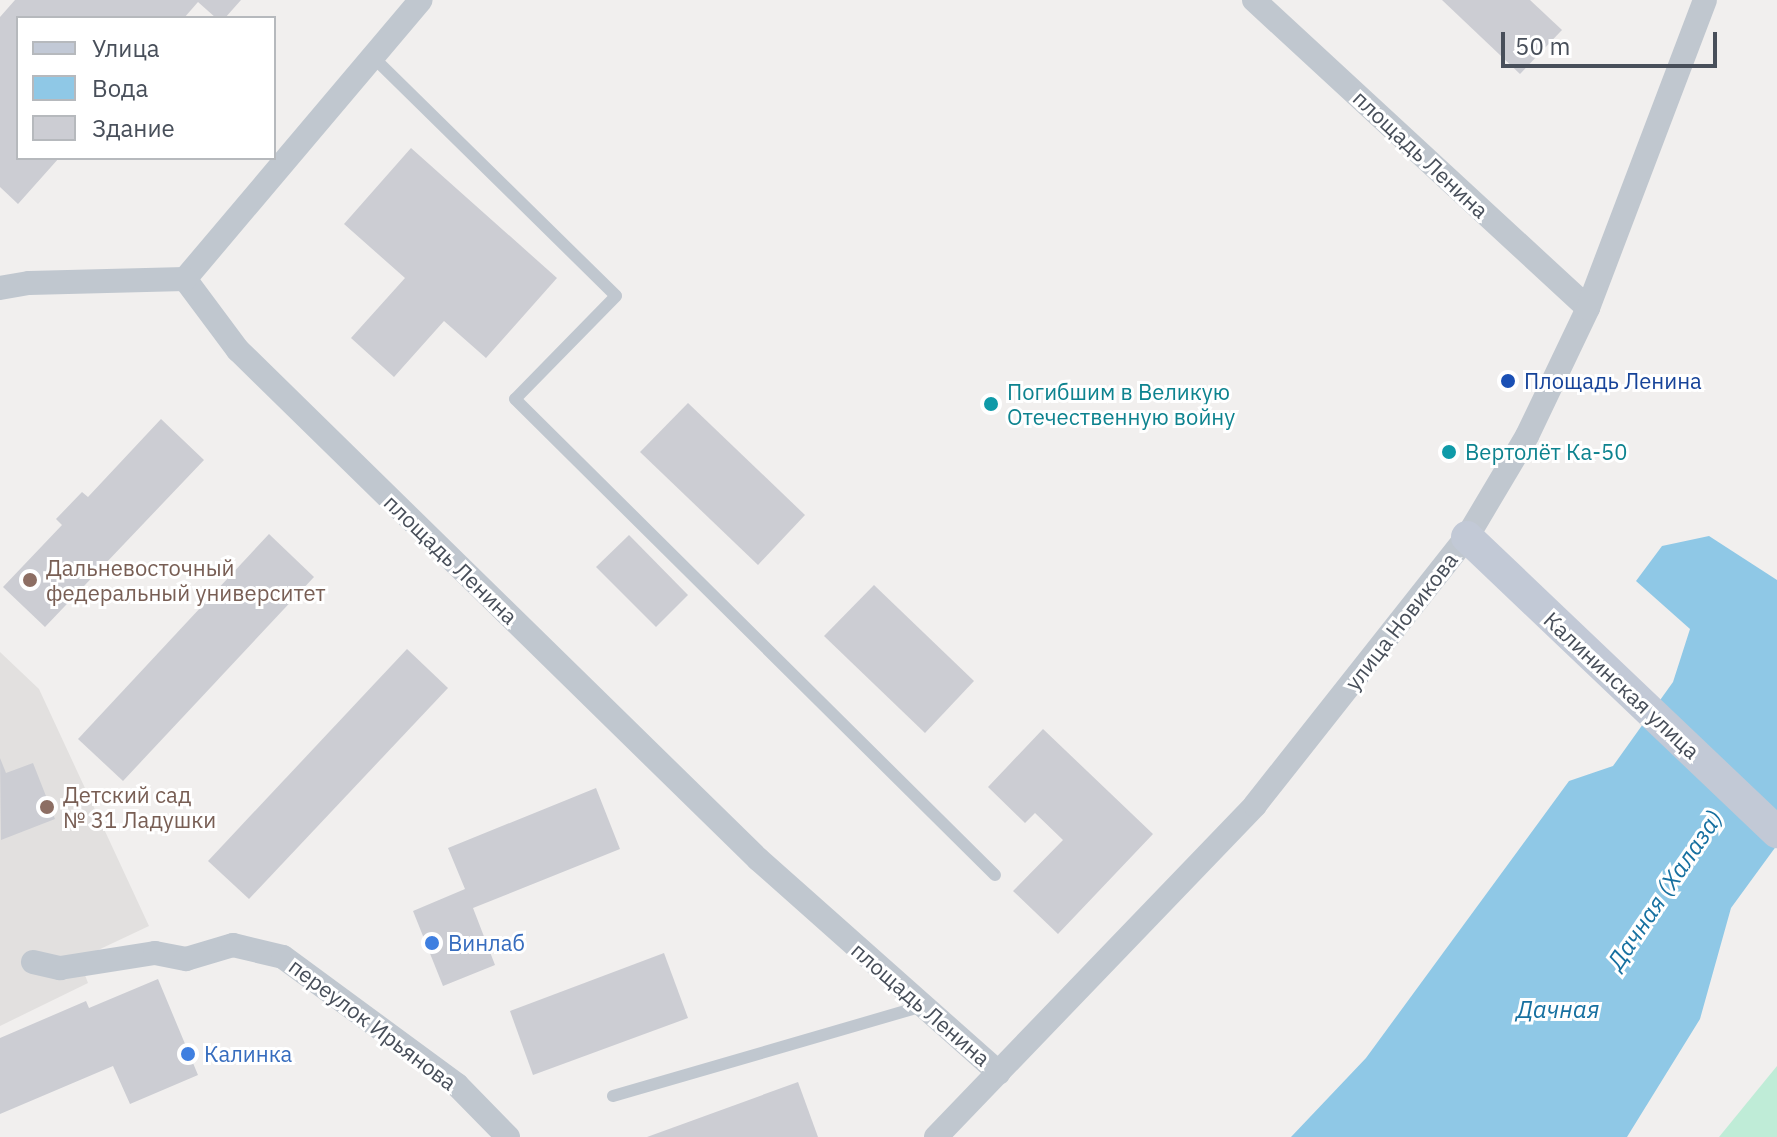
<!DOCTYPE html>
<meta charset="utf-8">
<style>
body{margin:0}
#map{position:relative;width:1777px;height:1137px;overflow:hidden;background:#f1efee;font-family:"IBM Plex Sans",sans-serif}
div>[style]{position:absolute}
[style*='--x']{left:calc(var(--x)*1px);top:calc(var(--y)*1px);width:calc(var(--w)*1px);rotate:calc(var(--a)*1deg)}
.education>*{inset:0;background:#e2e0df}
.green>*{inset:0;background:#bfecd7}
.water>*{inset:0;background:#8fc8e6}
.building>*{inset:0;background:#cccdd3}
.lane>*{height:12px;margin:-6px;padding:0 6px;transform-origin:6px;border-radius:6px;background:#c0c7cf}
.street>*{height:24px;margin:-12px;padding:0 12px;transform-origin:12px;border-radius:12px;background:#c0c7cf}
.secondary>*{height:32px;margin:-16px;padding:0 16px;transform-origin:16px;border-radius:16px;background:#c2c9d6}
.dots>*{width:22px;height:22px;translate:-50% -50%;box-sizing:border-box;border:4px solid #fff;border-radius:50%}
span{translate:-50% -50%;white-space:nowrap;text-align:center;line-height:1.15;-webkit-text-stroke:6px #fff;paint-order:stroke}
.street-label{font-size:22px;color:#484f5a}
.transit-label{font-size:22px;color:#164399}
.left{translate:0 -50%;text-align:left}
.culture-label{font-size:22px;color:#0d838f}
.education-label{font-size:22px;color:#785e54}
.shop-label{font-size:22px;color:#366cbe}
.water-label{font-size:24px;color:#1670a0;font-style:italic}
.legend{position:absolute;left:16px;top:16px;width:260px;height:144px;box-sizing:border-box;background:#fff;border:2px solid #b6b9bd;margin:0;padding:10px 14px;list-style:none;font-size:24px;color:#484f5a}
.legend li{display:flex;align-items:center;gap:16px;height:40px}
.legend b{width:40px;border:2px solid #b6b9bd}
.scale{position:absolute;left:1501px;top:32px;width:216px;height:36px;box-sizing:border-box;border:4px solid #484f5a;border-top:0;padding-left:10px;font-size:24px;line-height:28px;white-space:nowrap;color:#484f5a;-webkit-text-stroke:6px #fff;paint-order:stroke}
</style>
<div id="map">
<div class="education">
<i style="clip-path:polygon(0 652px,39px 689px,149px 926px,79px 959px,88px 983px,0 1026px)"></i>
</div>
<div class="green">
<i style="clip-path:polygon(1777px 1066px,1777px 1137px,1719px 1137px)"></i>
</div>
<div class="water">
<i style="clip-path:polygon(1709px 536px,1777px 580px,1777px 845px,1731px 908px,1700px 1019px,1627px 1137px,1291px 1137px,1366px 1058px,1569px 781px,1613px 766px,1673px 682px,1690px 629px,1636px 581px,1662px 546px)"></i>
</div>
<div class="building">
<i style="clip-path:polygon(15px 0,241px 0,225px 18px,216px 18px,198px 2px,184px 18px,18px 18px,18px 158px,59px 158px,18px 204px,0 187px,0 17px)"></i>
<i style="clip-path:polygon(1442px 0,1530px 0,1562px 30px,1520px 74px)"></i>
<i style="clip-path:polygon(411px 148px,557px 278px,486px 358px,444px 321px,394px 377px,351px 338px,405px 278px,344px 224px)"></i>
<i style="clip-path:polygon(688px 403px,805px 515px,758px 565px,640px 452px)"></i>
<i style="clip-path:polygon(161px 419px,204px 460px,45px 627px,3px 587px,62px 525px,56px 519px,82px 492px,88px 497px)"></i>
<i style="clip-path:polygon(269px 534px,314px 577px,123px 781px,78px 739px)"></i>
<i style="clip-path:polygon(629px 535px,688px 595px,656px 627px,596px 567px)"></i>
<i style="clip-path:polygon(874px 585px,974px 681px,925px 733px,824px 636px)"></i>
<i style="clip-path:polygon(407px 649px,448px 688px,249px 899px,208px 861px)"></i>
<i style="clip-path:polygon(1043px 729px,1153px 834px,1058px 934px,1013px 891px,1063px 840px,1035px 813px,1025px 823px,988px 787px)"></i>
<i style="clip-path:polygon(0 758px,6px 773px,33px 763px,55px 819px,1px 840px)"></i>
<i style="clip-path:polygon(596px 788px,620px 849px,473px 908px,495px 965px,443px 986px,413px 911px,465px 889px,448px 848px)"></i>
<i style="clip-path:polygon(664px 953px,688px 1018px,533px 1075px,510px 1011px)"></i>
<i style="clip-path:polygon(158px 979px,198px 1075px,130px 1104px,113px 1066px,0 1114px,0 1038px,86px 1001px,89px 1008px)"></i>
<i style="clip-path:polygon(798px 1082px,818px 1137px,647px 1137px)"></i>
</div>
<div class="lane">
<i style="--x:374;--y:58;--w:339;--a:44.5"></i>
<i style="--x:616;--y:296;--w:144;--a:134.4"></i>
<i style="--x:515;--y:399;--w:676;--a:44.76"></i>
<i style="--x:613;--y:1096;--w:323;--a:-16.2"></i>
</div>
<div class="street">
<i style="--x:1254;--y:0;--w:454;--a:42.7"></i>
<i style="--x:185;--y:279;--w:89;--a:53.3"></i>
<i style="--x:238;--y:350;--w:728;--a:44.39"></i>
<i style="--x:758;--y:859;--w:322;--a:41.6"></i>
<i style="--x:185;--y:279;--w:365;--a:-49.8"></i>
<i style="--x:0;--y:288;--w:29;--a:-10"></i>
<i style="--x:29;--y:283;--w:156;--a:-1.5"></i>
<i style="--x:33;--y:962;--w:28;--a:13"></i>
<i style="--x:60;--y:968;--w:96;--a:-9"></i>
<i style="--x:155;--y:953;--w:32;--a:11"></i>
<i style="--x:186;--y:959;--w:49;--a:-16.6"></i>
<i style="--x:233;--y:945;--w:51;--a:13.5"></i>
<i style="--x:283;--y:957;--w:216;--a:36.3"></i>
<i style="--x:457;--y:1085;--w:73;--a:45.6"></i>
<i style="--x:936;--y:1137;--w:460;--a:-46.1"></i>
<i style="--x:1255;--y:805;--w:342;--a:-51.7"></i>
<i style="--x:1467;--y:537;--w:117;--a:-59.3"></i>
<i style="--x:1527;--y:436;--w:142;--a:-64.5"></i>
<i style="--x:1588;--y:308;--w:329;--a:-69.2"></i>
</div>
<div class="secondary">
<i style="--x:1467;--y:537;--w:428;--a:43.6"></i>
</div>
<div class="dots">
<i style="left:1508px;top:381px;background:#1a4fb4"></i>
<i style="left:991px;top:404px;background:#0f9aa8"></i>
<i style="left:1449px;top:452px;background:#0f9aa8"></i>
<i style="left:30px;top:580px;background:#8d6e63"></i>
<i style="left:47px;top:807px;background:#8d6e63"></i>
<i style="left:432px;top:943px;background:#3f7fe0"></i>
<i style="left:188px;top:1054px;background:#3f7fe0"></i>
</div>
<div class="street-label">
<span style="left:1421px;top:154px;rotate:43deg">площадь Ленина</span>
<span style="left:451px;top:559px;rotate:44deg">площадь Ленина</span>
<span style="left:1401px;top:621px;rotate:-52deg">улица Новикова</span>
<span style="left:1622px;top:685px;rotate:43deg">Калининская улица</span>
<span style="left:921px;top:1004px;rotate:41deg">площадь Ленина</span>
<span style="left:373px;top:1024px;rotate:37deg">переулок Ирьянова</span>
</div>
<div class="transit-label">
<span class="left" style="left:1524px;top:381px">Площадь Ленина</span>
</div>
<div class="culture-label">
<span class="left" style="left:1007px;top:404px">Погибшим в Великую<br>Отечественную войну</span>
<span class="left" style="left:1465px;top:452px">Вертолёт Ка-50</span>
</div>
<div class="education-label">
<span class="left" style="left:46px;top:580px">Дальневосточный<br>федеральный университет</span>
<span class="left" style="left:63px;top:807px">Детский сад<br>№ 31 Ладушки</span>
</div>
<div class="shop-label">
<span class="left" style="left:448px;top:943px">Винлаб</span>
<span class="left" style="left:204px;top:1054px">Калинка</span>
</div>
<div class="water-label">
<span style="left:1665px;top:890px;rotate:-56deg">Дачная (Халаза)</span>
<span style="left:1558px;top:1010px">Дачная</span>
</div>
<ul class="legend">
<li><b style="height:10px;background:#c2c9d6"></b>Улица</li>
<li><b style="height:22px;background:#8fc8e6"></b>Вода</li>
<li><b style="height:22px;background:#cccdd3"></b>Здание</li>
</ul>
<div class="scale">50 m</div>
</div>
